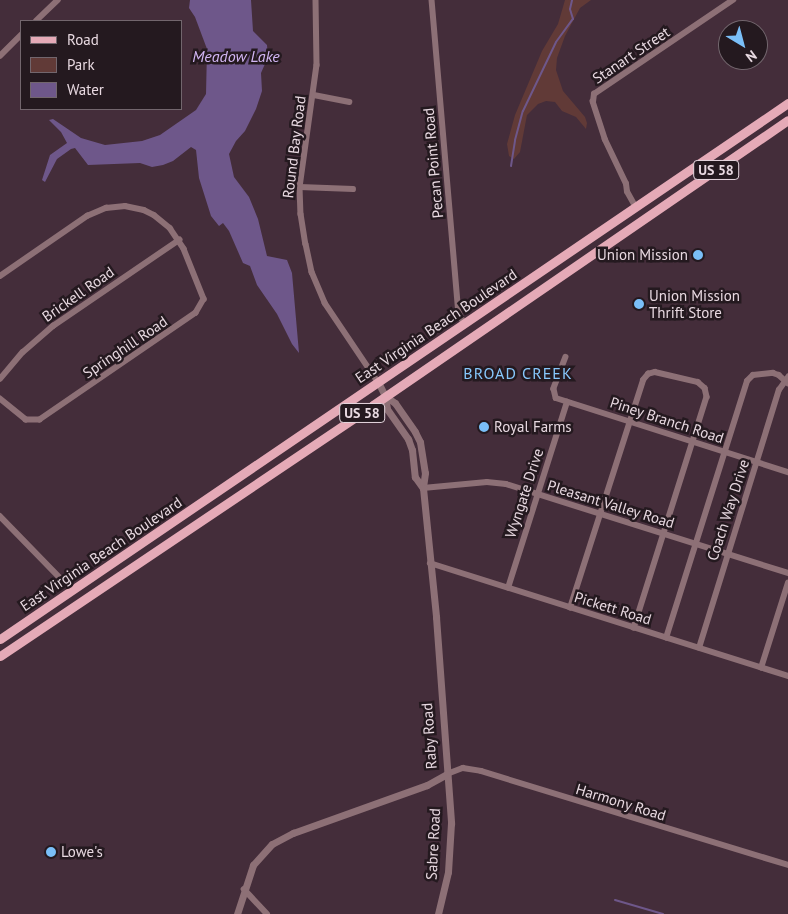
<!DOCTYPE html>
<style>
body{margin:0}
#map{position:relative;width:788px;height:914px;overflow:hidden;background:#442d3a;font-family:"PT Sans",sans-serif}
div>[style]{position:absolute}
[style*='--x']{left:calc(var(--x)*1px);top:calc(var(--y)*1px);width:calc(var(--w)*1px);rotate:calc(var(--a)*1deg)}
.green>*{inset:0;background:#613a37}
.water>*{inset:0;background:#6e578a}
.stream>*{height:2px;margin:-1px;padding:0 1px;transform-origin:1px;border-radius:1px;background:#6e578a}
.minor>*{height:5.5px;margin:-2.75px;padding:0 2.75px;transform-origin:2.75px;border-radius:2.75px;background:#8d7076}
.tertiary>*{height:7px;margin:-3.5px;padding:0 3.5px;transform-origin:3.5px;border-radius:3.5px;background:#8d7076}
.primary>*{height:9px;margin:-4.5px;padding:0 4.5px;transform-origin:4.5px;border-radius:4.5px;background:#e5aab7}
.dots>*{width:14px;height:14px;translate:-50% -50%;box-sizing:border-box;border:2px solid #24191f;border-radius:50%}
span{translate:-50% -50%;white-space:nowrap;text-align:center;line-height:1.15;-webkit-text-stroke:5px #24191f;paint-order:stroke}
.shield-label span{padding:1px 4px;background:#24191f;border:1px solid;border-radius:4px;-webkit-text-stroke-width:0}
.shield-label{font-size:14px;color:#e8d9e1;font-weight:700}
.street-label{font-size:15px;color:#e8d9e1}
.poi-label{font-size:15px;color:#e8d9e1}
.right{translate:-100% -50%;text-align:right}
.left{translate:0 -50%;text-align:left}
.water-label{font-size:16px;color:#d2b6f4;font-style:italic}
.neighbourhood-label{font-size:16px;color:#87c7fc;letter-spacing:1px}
.legend{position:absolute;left:20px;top:20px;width:162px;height:90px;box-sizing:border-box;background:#24191f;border:1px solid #72666d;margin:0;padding:6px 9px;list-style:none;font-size:15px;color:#e8d9e1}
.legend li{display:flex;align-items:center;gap:10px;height:25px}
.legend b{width:25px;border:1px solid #72666d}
.north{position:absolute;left:718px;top:20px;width:50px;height:50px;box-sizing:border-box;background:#24191f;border:1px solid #72666d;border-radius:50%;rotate:143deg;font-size:14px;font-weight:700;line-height:20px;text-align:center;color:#e8d9e1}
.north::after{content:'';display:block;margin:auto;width:18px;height:22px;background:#7abff8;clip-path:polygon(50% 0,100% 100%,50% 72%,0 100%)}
</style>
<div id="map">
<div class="green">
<i style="clip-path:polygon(565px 0,591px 0,580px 8px,565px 36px,557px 58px,556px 70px,563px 91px,585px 117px,587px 123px,586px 129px,576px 117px,562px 111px,555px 102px,546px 101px,538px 104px,527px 115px,520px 152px,514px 159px,509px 156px,507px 144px,515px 115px,542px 51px,558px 24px)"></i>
</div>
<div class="water">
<i style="clip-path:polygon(190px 0,251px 0,253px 31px,267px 45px,268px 57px,261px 73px,262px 91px,256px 109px,245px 131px,236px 141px,229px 154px,234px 177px,249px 197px,258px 219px,267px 256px,287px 260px,292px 273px,299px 353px,292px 344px,277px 314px,257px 285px,250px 266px,243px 263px,229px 231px,223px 223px,219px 226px,211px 216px,199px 178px,196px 150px,191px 147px,173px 161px,163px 165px,152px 167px,140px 163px,88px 165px,75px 148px,71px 149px,57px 159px,45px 182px,42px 180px,50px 155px,67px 143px,61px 132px,49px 120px,53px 119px,81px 138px,105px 145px,142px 141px,160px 135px,196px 110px,206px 94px,207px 49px,195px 17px,189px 8px)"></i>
</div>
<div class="stream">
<i style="--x:511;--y:166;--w:26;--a:-81"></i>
<i style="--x:515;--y:140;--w:30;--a:-75"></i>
<i style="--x:523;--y:111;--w:76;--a:-64.4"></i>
<i style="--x:556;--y:42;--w:29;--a:-54"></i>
<i style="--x:573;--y:19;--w:10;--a:-107"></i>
<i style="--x:570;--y:9;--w:9;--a:-77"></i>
<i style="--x:615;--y:900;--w:50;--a:16.3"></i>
</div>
<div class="minor">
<i style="--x:316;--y:0;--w:65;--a:89.1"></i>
<i style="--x:317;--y:65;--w:123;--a:97.9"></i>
<i style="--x:300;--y:187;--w:27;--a:88"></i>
<i style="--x:301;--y:214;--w:30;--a:81"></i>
<i style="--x:306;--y:244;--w:29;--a:78"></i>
<i style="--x:312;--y:272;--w:34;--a:67"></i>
<i style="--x:325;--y:303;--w:95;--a:56.1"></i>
<i style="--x:432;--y:0;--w:313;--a:85.1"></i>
<i style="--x:459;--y:312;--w:12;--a:66"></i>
<i style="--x:36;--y:21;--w:30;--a:-44"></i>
<i style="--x:0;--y:56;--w:30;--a:-45"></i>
<i style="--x:314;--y:95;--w:36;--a:11"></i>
<i style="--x:300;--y:187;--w:53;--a:2.2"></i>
<i style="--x:636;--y:208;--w:18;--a:-119"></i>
<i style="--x:627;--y:192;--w:8;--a:-97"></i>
<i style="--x:626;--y:184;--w:49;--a:-115.5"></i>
<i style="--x:605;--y:140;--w:40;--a:-108"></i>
<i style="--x:593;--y:102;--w:8;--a:-83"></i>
<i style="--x:594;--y:94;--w:168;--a:-34.1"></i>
<i style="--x:0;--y:276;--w:106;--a:-34.6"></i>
<i style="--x:87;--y:216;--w:21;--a:-23"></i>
<i style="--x:106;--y:208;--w:19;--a:-6"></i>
<i style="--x:125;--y:206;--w:19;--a:12"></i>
<i style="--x:144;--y:210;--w:11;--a:27"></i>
<i style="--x:154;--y:215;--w:21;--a:39"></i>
<i style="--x:170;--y:228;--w:25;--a:56"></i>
<i style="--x:184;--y:249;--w:54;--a:68.2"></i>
<i style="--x:204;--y:299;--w:16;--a:120"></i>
<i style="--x:196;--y:313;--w:189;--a:145.6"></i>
<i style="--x:40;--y:420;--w:14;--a:180"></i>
<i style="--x:26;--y:420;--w:33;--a:-141"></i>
<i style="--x:566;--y:357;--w:34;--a:111"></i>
<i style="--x:554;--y:389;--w:9;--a:77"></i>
<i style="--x:556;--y:398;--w:244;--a:17.7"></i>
<i style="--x:0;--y:379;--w:35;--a:-50"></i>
<i style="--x:23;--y:352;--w:40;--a:-41"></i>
<i style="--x:53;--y:326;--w:153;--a:-34.3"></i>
<i style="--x:423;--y:488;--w:64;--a:-5.4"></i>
<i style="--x:487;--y:482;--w:19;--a:6"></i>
<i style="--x:506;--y:484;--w:296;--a:17.5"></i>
<i style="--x:0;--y:516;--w:103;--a:45.8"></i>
<i style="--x:430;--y:563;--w:375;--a:17.5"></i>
<i style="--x:508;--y:588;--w:195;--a:-72.4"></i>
<i style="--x:570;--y:608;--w:239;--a:-72.2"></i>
<i style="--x:643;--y:380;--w:8;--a:-50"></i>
<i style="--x:648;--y:374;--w:7;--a:-16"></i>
<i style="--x:655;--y:372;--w:44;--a:13.1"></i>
<i style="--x:698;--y:382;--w:9;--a:41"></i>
<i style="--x:705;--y:388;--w:9;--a:77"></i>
<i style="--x:707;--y:397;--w:242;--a:107.5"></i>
<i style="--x:666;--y:638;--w:269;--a:-72.5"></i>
<i style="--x:747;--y:381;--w:8;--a:-45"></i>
<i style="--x:753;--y:375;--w:20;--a:-6"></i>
<i style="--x:773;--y:373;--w:6;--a:18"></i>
<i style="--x:779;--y:375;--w:12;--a:42"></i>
<i style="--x:699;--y:648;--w:270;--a:-72.8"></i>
<i style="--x:779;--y:390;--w:16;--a:-55"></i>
<i style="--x:761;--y:668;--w:89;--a:-72.4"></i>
<i style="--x:447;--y:774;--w:17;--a:-21"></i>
<i style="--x:463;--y:768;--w:18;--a:9"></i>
<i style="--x:481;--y:771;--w:321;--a:17"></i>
<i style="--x:244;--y:889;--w:34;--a:47"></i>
</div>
<div class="tertiary">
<i style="--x:378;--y:382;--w:16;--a:63"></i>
<i style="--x:385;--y:396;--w:13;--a:81"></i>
<i style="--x:387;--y:409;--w:37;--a:55"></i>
<i style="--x:408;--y:439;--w:12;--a:70"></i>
<i style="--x:412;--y:450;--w:27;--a:84"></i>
<i style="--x:415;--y:477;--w:14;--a:54"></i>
<i style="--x:385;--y:396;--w:12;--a:35"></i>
<i style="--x:395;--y:403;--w:35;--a:55"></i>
<i style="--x:415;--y:432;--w:11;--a:63"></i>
<i style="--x:420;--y:442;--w:31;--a:81"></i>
<i style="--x:425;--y:473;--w:15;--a:98"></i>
<i style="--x:423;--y:488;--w:130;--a:84.2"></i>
<i style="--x:436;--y:617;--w:207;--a:85.8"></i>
<i style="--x:451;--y:823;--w:49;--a:93.5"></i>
<i style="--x:448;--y:872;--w:43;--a:103.4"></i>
<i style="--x:237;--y:914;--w:52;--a:-71.9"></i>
<i style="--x:253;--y:865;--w:28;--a:-48"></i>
<i style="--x:272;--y:844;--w:24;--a:-28"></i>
<i style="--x:293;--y:833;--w:142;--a:-19.7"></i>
<i style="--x:427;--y:785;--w:23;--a:-29"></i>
</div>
<div class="primary">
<i style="--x:0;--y:639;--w:953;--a:-34.22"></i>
<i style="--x:0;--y:656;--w:450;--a:-33.9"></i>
<i style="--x:373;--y:405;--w:503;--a:-34.48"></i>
</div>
<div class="dots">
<i style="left:698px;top:255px;background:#7abff8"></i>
<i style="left:639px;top:304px;background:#7abff8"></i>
<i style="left:484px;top:427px;background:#7abff8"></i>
<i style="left:51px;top:852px;background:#7abff8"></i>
</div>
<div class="shield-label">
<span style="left:716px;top:170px">US 58</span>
<span style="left:362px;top:413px">US 58</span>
</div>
<div class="street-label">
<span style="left:631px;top:55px;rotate:-34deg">Stanart Street</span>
<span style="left:294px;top:147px;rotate:-83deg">Round Bay Road</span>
<span style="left:433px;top:163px;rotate:-95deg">Pecan Point Road</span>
<span style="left:78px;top:294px;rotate:-35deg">Brickell Road</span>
<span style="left:436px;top:326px;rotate:-34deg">East Virginia Beach Boulevard</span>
<span style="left:125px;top:347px;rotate:-34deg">Springhill Road</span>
<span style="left:667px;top:420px;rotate:18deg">Piney Branch Road</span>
<span style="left:524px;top:493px;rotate:-72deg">Wyngate Drive</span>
<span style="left:611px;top:504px;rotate:17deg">Pleasant Valley Road</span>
<span style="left:728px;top:510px;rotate:-72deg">Coach Way Drive</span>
<span style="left:101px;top:554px;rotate:-34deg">East Virginia Beach Boulevard</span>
<span style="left:613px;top:608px;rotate:17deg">Pickett Road</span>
<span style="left:429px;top:736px;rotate:-94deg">Raby Road</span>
<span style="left:621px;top:802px;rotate:17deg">Harmony Road</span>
<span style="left:433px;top:844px;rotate:-87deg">Sabre Road</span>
</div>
<div class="poi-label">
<span class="right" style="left:688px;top:255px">Union Mission</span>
<span class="left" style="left:649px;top:304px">Union Mission<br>Thrift Store</span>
<span class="left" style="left:494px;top:427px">Royal Farms</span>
<span class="left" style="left:61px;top:852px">Lowe's</span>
</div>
<div class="water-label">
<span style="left:236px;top:56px">Meadow Lake</span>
</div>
<div class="neighbourhood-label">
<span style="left:518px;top:373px">BROAD CREEK</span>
</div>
<ul class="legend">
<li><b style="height:6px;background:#e5aab7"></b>Road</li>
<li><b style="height:14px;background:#613a37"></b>Park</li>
<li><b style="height:14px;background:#6e578a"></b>Water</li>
</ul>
<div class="north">N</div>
</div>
